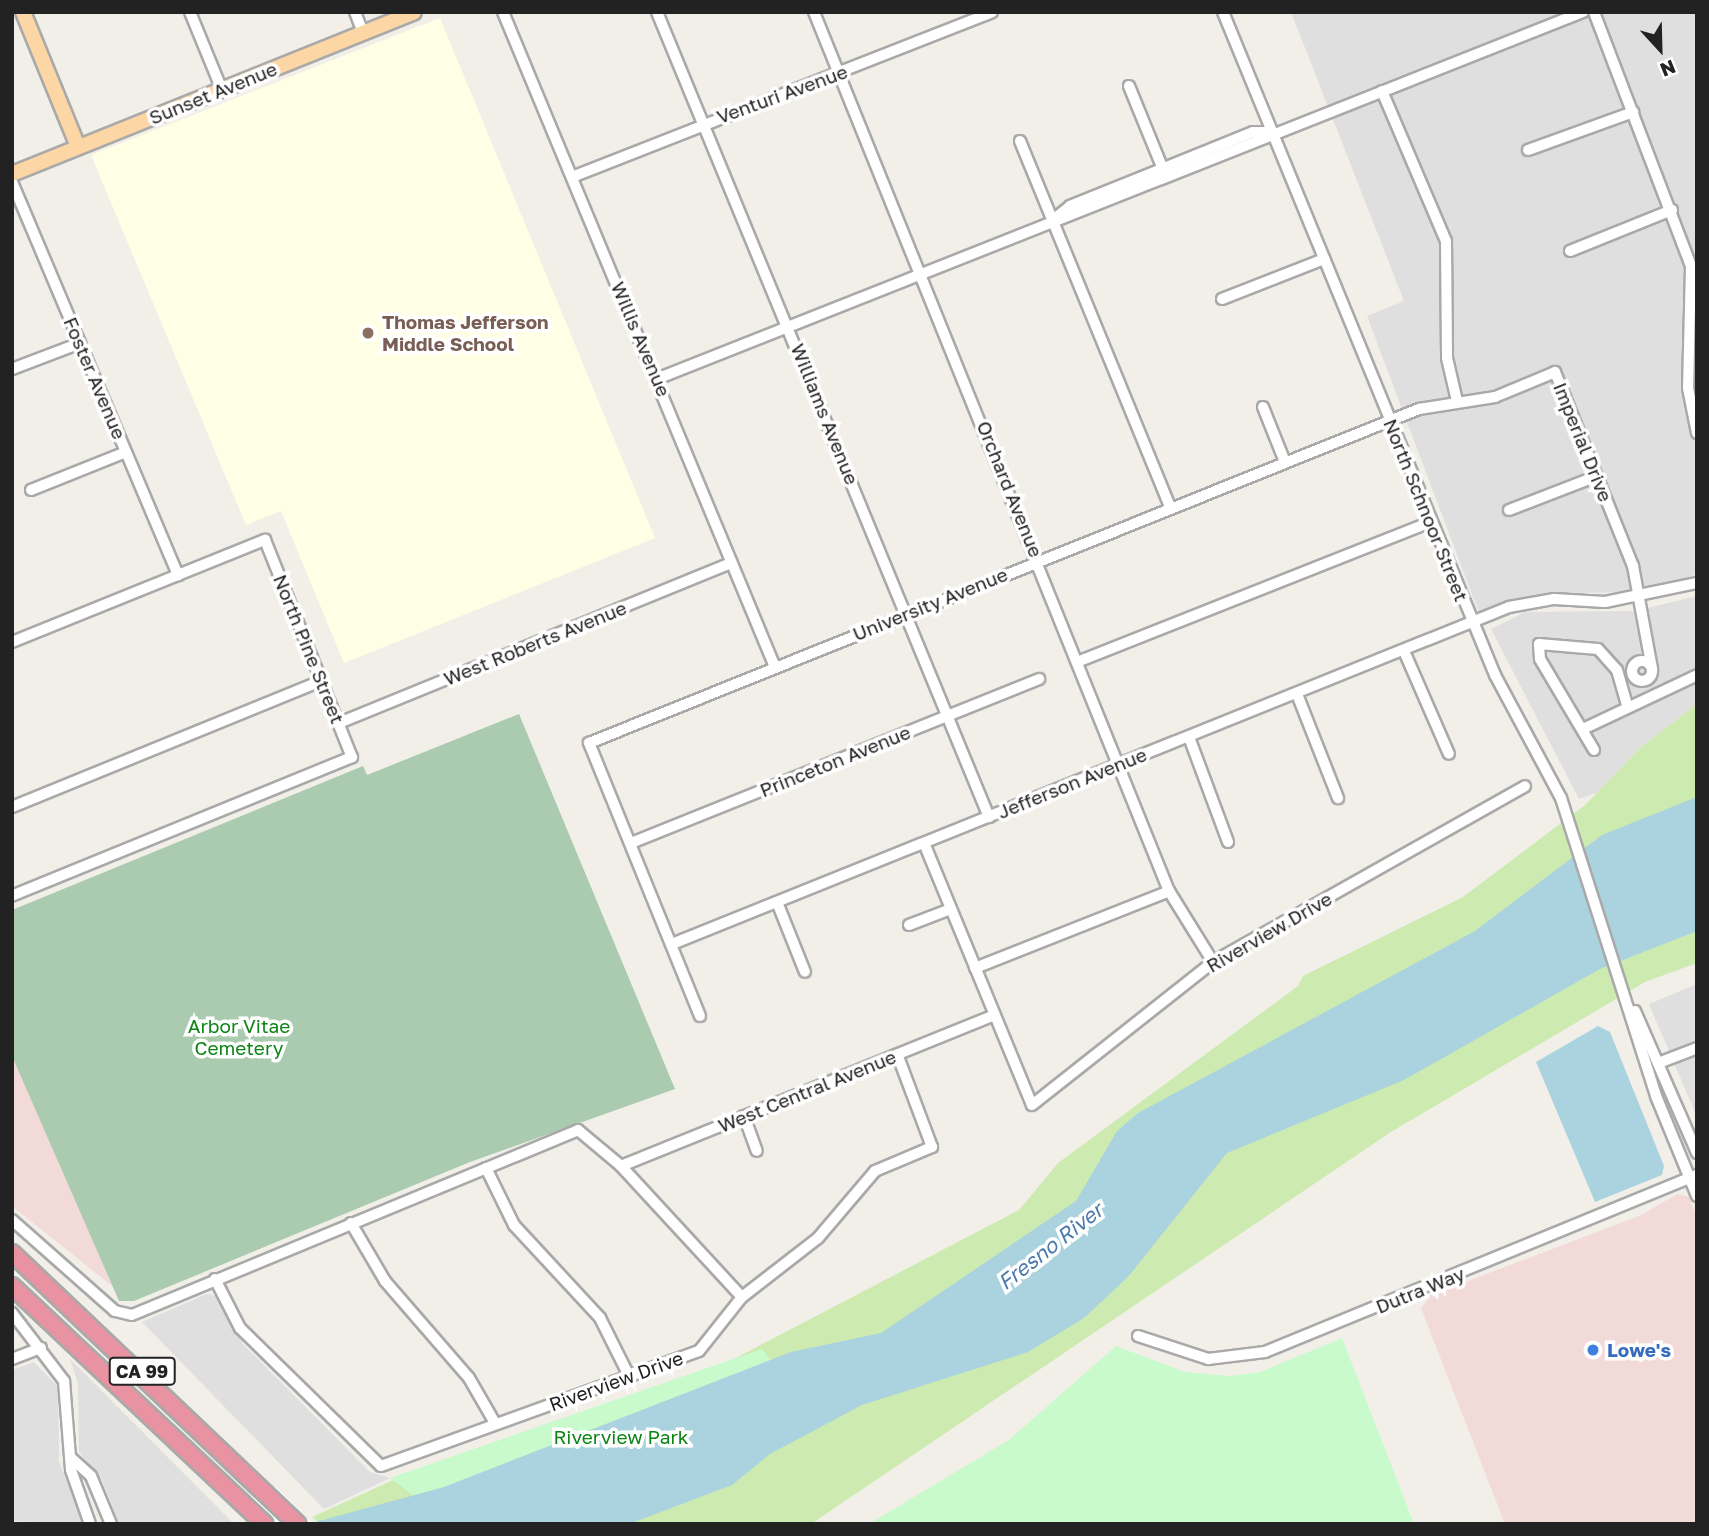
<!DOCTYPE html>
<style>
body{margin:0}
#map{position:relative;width:1709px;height:1536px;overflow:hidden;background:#f2efe9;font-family:"Golos Text",sans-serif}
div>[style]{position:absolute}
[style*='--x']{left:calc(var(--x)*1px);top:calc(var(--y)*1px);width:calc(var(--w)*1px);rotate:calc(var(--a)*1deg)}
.residential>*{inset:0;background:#e0dfdf}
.commercial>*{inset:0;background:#f2dad9}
.education>*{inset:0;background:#ffffe5}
.grass>*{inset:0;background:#cdebb0}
.cemetery>*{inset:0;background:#aacbaf}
.park>*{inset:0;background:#c8facc}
.water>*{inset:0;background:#aad3df}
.pier>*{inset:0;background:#fff}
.roads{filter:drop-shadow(2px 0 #a9a9a9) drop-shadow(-2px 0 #a9a9a9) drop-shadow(0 2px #a9a9a9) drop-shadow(0 -2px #a9a9a9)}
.minor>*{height:10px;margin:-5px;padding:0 5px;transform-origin:5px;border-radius:5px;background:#fff}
.minor>.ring{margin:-5px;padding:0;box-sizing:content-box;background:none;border:10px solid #fff;border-radius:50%}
.major>*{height:14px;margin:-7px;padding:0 7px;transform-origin:7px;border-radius:7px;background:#fcd6a4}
.highway>*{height:16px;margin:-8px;padding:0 8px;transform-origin:8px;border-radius:8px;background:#e892a2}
.dots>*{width:19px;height:19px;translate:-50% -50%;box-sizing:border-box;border:4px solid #fff;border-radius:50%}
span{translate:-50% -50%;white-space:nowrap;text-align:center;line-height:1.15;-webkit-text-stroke:7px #fff;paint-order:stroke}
.shield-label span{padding:2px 5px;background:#fff;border:2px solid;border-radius:5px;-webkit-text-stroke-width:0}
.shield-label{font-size:18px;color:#222;font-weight:700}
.street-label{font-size:19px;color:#222}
.education-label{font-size:19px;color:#785e54;font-weight:700}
.left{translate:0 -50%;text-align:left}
.park-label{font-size:19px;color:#0c8416}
.shop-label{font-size:19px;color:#366cbe;font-weight:700}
.water-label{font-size:21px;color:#4a7aab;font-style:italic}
.frame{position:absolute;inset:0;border:14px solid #222;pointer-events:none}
.north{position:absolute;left:1625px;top:14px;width:70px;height:70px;-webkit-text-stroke:5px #fff;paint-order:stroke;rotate:158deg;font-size:19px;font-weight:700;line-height:28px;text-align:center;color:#222}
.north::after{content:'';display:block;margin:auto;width:24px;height:32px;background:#222;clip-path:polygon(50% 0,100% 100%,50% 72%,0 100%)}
</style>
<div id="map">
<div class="residential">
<i style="clip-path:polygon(1291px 12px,1697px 12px,1697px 574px,1651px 592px,1563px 593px,1479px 613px,1367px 316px,1404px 301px)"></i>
<i style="clip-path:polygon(1697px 596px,1697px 704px,1641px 747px,1599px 792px,1579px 799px,1491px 629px,1525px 612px,1635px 611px)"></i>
<i style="clip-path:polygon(1697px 984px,1697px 1117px,1649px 1004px)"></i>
<i style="clip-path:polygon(207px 1294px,216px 1296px,243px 1344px,370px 1472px,390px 1478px,324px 1509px,142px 1322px)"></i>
<i style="clip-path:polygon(70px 1359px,234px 1524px,119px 1524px,102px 1480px,79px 1452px,78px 1384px)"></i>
<i style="clip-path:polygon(34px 1362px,58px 1387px,59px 1462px,84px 1524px,12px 1521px,12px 1370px)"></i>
</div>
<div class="commercial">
<i style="clip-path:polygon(12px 1049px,112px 1286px,12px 1206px)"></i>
<i style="clip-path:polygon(1677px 1194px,1689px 1197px,1697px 1217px,1697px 1524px,1505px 1524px,1421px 1308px,1431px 1295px,1639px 1216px)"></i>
</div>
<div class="education">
<i style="clip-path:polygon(440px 18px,655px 538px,344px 663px,281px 511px,246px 525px,91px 155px)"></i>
</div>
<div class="grass">
<i style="clip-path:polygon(1697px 704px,1697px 963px,1645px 982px,1391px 1132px,811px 1524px,320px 1524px,312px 1517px,391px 1481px,728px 1362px,1019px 1210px,1058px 1163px,1298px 986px,1303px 976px,1463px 897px,1585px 805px,1641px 747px)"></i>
</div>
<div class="cemetery">
<i style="clip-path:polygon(519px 714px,675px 1089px,470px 1162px,134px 1301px,119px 1301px,12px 1056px,12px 910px,363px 766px,367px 775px)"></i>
</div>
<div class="park">
<i style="clip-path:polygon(1342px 1338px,1414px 1524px,869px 1524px,1009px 1440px,1116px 1346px,1185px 1372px,1230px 1376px,1260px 1372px)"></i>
<i style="clip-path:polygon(762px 1349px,796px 1393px,414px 1496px,390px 1478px)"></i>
</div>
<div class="water">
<i style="clip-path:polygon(1697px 797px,1697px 931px,1600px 969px,1404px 1080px,1227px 1153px,1128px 1277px,1084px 1318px,1028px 1352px,862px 1405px,770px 1454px,732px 1485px,629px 1524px,308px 1524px,444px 1487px,791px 1352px,881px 1333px,1076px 1201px,1117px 1131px,1138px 1113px,1475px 931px,1602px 835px)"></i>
<i style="clip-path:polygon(1598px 1026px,1610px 1032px,1664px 1166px,1662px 1175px,1595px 1202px,1536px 1062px)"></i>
</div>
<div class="pier">
<i style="clip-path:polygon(276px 1487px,313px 1524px,249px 1524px,229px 1504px)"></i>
</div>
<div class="roads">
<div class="minor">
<i style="--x:190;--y:12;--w:84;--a:67.7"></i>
<i style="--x:355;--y:12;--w:22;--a:69"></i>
<i style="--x:503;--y:12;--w:709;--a:67.45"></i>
<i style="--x:657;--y:12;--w:871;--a:67.59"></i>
<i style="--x:814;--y:12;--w:948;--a:68.01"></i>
<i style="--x:1169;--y:891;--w:84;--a:58.2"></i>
<i style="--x:1223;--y:12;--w:717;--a:67.69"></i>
<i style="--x:1495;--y:675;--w:140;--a:61.8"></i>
<i style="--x:1561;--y:798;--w:313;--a:72.3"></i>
<i style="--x:1656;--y:1096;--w:108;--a:67.7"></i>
<i style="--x:1594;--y:12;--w:272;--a:69.1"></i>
<i style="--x:1691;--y:266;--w:122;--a:91.4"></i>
<i style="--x:1688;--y:388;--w:46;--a:78.7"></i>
<i style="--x:1129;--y:86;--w:95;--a:67.8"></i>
<i style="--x:1382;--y:91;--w:163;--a:66.9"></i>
<i style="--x:1446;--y:241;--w:117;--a:89.5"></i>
<i style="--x:1447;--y:358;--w:44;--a:76.9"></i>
<i style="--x:1020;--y:141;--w:395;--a:67.7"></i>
<i style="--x:1528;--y:150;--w:112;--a:-19.9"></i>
<i style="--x:572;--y:177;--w:451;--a:-21.4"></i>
<i style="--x:12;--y:182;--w:427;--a:67.1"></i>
<i style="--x:1053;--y:220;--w:22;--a:-39"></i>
<i style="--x:1070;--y:206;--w:197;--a:-22"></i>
<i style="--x:1253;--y:132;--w:19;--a:0"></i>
<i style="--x:1570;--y:251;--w:110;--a:-21.9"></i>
<i style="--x:1222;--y:299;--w:110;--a:-21.4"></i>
<i style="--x:12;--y:369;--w:73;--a:-20.9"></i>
<i style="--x:659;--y:378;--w:994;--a:-21.61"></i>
<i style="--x:1263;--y:407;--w:59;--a:68.2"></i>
<i style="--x:31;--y:490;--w:102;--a:-21.8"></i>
<i style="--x:1509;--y:510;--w:94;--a:-21.1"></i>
<i style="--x:12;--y:642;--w:273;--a:-22"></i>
<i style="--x:265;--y:540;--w:234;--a:68.2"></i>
<i style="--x:352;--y:757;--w:367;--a:157.8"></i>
<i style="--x:1404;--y:651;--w:112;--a:66.4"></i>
<i class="ring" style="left:1632px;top:661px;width:10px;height:10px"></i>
<i style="--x:1077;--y:662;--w:381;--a:-21.6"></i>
<i style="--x:1297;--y:694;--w:112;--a:68.5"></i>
<i style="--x:339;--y:723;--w:424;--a:-22.2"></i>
<i style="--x:1583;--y:729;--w:126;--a:-25.3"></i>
<i style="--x:1189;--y:737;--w:112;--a:69.6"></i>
<i style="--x:1594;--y:750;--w:106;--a:-120.7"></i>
<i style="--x:1540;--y:659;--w:15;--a:-94"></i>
<i style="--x:1539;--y:644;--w:59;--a:4.8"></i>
<i style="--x:1598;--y:649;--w:28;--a:48"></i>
<i style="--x:1617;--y:670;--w:37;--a:74"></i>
<i style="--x:12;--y:807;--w:334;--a:-22.2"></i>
<i style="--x:631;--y:843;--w:440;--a:-21.9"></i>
<i style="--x:924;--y:843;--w:283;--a:67.6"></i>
<i style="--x:1032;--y:1105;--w:231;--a:-38.3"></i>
<i style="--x:1213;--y:962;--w:358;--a:-29.4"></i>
<i style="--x:777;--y:902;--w:75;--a:68.2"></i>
<i style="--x:909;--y:925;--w:45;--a:-20.9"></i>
<i style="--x:672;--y:944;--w:902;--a:-21.93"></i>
<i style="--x:1509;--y:607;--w:46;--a:-10.1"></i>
<i style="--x:1554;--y:599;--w:51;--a:3.4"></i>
<i style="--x:1605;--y:602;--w:94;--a:-11.7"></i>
<i style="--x:975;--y:968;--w:209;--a:-21.6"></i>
<i style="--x:1635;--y:1011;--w:155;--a:66.4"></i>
<i style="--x:700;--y:1016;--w:295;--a:-112.1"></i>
<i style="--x:589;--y:743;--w:895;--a:-21.92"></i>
<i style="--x:1419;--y:409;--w:77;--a:-9"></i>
<i style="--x:1495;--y:397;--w:65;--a:-22.6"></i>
<i style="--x:1555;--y:372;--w:209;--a:68.1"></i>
<i style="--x:1633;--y:566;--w:105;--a:79.5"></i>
<i style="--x:1661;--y:1062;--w:39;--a:-21"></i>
<i style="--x:744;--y:1116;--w:37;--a:70"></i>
<i style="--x:621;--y:1166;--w:402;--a:-22"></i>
<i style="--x:486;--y:1168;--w:64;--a:63.8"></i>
<i style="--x:514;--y:1225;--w:127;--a:47.2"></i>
<i style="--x:600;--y:1318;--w:67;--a:63.4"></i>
<i style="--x:12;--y:1220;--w:137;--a:41.5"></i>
<i style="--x:115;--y:1311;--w:17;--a:13"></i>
<i style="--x:132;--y:1315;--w:483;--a:-22.5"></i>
<i style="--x:578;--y:1130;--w:56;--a:39.9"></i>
<i style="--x:621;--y:1166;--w:178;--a:47.3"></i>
<i style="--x:351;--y:1223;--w:67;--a:59.6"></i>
<i style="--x:385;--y:1281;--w:128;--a:49.1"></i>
<i style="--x:469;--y:1378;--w:52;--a:60"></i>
<i style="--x:215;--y:1279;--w:55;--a:63"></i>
<i style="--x:240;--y:1328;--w:197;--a:44.4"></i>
<i style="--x:381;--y:1466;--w:338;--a:-19.9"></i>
<i style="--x:699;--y:1351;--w:69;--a:-51.5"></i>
<i style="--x:742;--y:1297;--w:96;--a:-37.8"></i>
<i style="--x:818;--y:1238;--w:88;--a:-49.6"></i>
<i style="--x:875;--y:1171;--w:62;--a:-22.8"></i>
<i style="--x:932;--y:1147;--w:99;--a:-110.6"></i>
<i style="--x:12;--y:1313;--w:86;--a:52.6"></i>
<i style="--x:64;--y:1381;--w:89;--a:85.5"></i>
<i style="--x:71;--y:1470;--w:57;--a:70.6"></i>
<i style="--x:1138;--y:1336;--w:74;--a:18.2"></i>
<i style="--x:1208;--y:1359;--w:57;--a:-7"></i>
<i style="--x:1265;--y:1352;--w:467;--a:-22.3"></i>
<i style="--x:12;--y:1359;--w:31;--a:-21"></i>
<i style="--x:70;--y:1457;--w:28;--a:42"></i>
<i style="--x:91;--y:1476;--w:52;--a:67.4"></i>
</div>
<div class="major">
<i style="--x:23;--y:12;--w:146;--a:67.8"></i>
<i style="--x:12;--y:174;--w:433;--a:-21.9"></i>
</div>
<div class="highway">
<i style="--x:12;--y:1253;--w:394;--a:43.5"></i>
<i style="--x:12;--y:1286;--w:347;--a:43.3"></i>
</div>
</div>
<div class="dots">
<i style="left:368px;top:333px;background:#8d6e63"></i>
<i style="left:1593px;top:1350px;background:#3f7fe0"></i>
</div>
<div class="shield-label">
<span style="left:142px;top:1371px">CA 99</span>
</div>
<div class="street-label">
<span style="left:213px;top:93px;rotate:-22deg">Sunset Avenue</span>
<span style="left:782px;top:94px;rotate:-20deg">Venturi Avenue</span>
<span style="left:641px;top:339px;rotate:67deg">Willis Avenue</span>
<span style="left:95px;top:378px;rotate:67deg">Foster Avenue</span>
<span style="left:825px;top:414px;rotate:68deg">Williams Avenue</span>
<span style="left:1583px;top:442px;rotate:68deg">Imperial Drive</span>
<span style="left:1010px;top:489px;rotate:68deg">Orchard Avenue</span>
<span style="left:1426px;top:510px;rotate:68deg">North Schnoor Street</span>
<span style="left:930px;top:604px;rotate:-22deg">University Avenue</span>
<span style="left:535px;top:643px;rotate:-22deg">West Roberts Avenue</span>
<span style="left:309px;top:649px;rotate:68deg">North Pine Street</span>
<span style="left:835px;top:761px;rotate:-22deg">Princeton Avenue</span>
<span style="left:1072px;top:783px;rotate:-22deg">Jefferson Avenue</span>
<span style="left:1269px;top:932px;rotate:-30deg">Riverview Drive</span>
<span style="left:807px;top:1091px;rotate:-22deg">West Central Avenue</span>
<span style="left:1420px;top:1290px;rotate:-22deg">Dutra Way</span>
<span style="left:616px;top:1381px;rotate:-20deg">Riverview Drive</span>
</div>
<div class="education-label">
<span class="left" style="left:382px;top:333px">Thomas Jefferson<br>Middle School</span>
</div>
<div class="park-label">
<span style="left:239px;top:1037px">Arbor Vitae<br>Cemetery</span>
<span style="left:621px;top:1437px">Riverview Park</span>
</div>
<div class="shop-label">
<span class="left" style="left:1607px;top:1350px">Lowe's</span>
</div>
<div class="water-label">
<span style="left:1050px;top:1246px;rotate:-38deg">Fresno River</span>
</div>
<div class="frame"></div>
<div class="north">N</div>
</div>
